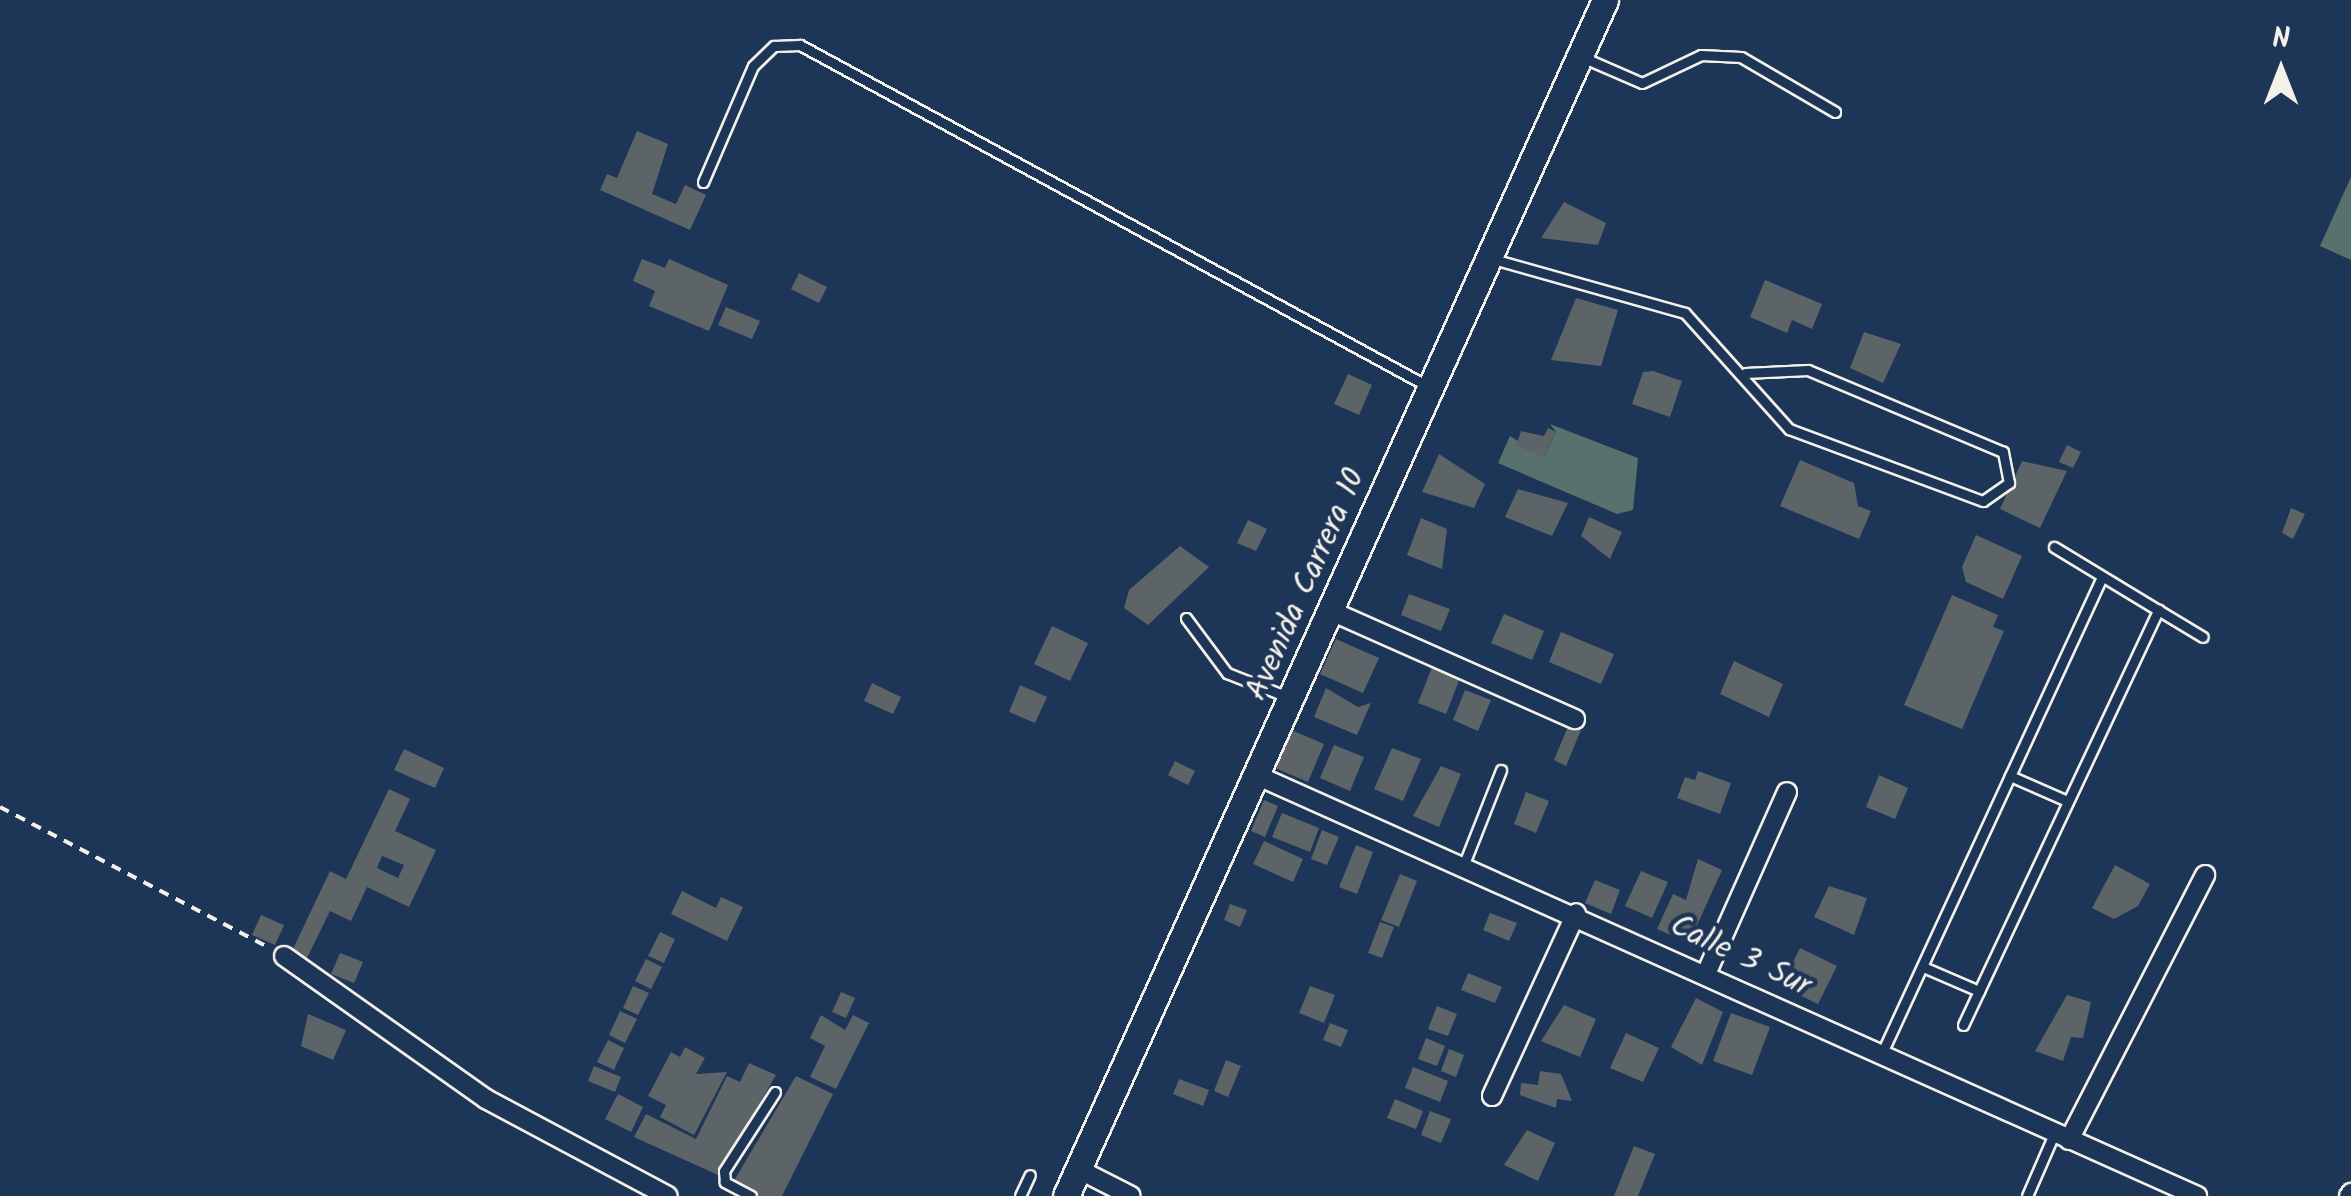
<!DOCTYPE html>
<style>
body{margin:0}
#map{position:relative;width:2351px;height:1196px;overflow:hidden;background:#1d3557;font-family:Kalam,sans-serif}
div>[style]{position:absolute}
[style*='--x']{left:calc(var(--x)*1px);top:calc(var(--y)*1px);width:calc(var(--w)*1px);rotate:calc(var(--a)*1deg)}
.green>*{inset:0;background:#59716d}
.building>*{inset:0;background:#5c6468}
.path>*{height:4px;margin-top:-2px;transform-origin:0;background:repeating-linear-gradient(90deg,#f4f1e8 0 10px,transparent 0 18px)}
.roads{filter:drop-shadow(2px 0 #f4f1e8) drop-shadow(-2px 0 #f4f1e8) drop-shadow(0 2px #f4f1e8) drop-shadow(0 -2px #f4f1e8)}
.lane>*{height:9px;margin:-4.5px;padding:0 4.5px;transform-origin:4.5px;border-radius:4.5px;background:#1d3557}
.street>*{height:18px;margin:-9px;padding:0 9px;transform-origin:9px;border-radius:9px;background:#1d3557}
.secondary>*{height:25px;margin:-12.5px;padding:0 12.5px;transform-origin:12.5px;border-radius:12.5px;background:#1d3557}
span{translate:-50% -50%;white-space:nowrap;text-align:center;line-height:1.15;-webkit-text-stroke:9px #1d3557;paint-order:stroke}
.street-label{font-size:32px;color:#f4f1e8}
.north{position:absolute;left:2231px;top:20px;width:100px;height:100px;-webkit-text-stroke:8px #1d3557;paint-order:stroke;rotate:0deg;font-size:28px;font-weight:700;line-height:40px;text-align:center;color:#f4f1e8}
.north::after{content:'';display:block;margin:auto;width:35px;height:45px;background:#f4f1e8;clip-path:polygon(50% 0,100% 100%,50% 72%,0 100%)}
</style>
<div id="map">
<div class="green">
<i style="clip-path:polygon(2351px 177px,2351px 260px,2320px 246px)"></i>
<i style="clip-path:polygon(1550px 424px,1638px 458px,1633px 510px,1617px 514px,1498px 463px,1510px 436px,1544px 457px,1556px 432px)"></i>
</div>
<div class="building">
<i style="clip-path:polygon(637px 131px,668px 144px,652px 194px,676px 204px,685px 185px,706px 195px,690px 230px,600px 190px,607px 174px,617px 178px)"></i>
<i style="clip-path:polygon(1564px 202px,1606px 223px,1598px 245px,1541px 238px)"></i>
<i style="clip-path:polygon(642px 259px,665px 268px,669px 259px,728px 285px,709px 331px,649px 306px,655px 291px,633px 281px)"></i>
<i style="clip-path:polygon(799px 273px,827px 287px,819px 303px,791px 289px)"></i>
<i style="clip-path:polygon(1765px 280px,1822px 304px,1812px 329px,1792px 320px,1787px 333px,1750px 317px)"></i>
<i style="clip-path:polygon(1576px 298px,1618px 310px,1601px 366px,1551px 360px)"></i>
<i style="clip-path:polygon(726px 307px,760px 321px,752px 339px,718px 325px)"></i>
<i style="clip-path:polygon(1864px 332px,1901px 344px,1883px 383px,1850px 368px)"></i>
<i style="clip-path:polygon(1653px 371px,1682px 381px,1670px 417px,1632px 404px,1643px 372px)"></i>
<i style="clip-path:polygon(1348px 374px,1372px 385px,1359px 415px,1334px 404px)"></i>
<i style="clip-path:polygon(1548px 428px,1556px 432px,1544px 457px,1516px 446px,1521px 431px,1544px 436px)"></i>
<i style="clip-path:polygon(2067px 445px,2081px 452px,2073px 468px,2059px 462px)"></i>
<i style="clip-path:polygon(1439px 454px,1485px 484px,1474px 508px,1422px 492px)"></i>
<i style="clip-path:polygon(1800px 460px,1854px 483px,1858px 506px,1871px 511px,1859px 539px,1780px 506px)"></i>
<i style="clip-path:polygon(2022px 461px,2067px 471px,2040px 528px,2000px 509px)"></i>
<i style="clip-path:polygon(1518px 489px,1568px 503px,1552px 536px,1505px 517px)"></i>
<i style="clip-path:polygon(2291px 508px,2305px 514px,2293px 539px,2282px 533px)"></i>
<i style="clip-path:polygon(1589px 517px,1622px 532px,1610px 559px,1581px 536px)"></i>
<i style="clip-path:polygon(1421px 518px,1447px 529px,1442px 569px,1407px 555px)"></i>
<i style="clip-path:polygon(1248px 520px,1267px 529px,1256px 551px,1237px 543px)"></i>
<i style="clip-path:polygon(1976px 535px,2022px 556px,2003px 599px,1966px 582px,1962px 567px)"></i>
<i style="clip-path:polygon(1180px 546px,1209px 567px,1148px 625px,1124px 608px,1129px 590px)"></i>
<i style="clip-path:polygon(1409px 594px,1450px 609px,1441px 631px,1401px 615px)"></i>
<i style="clip-path:polygon(1952px 595px,1998px 615px,1993px 627px,2004px 631px,1962px 729px,1904px 705px)"></i>
<i style="clip-path:polygon(1504px 614px,1544px 631px,1532px 660px,1491px 643px)"></i>
<i style="clip-path:polygon(1052px 626px,1088px 643px,1070px 681px,1034px 664px)"></i>
<i style="clip-path:polygon(1561px 632px,1614px 654px,1601px 684px,1549px 662px)"></i>
<i style="clip-path:polygon(1336px 639px,1379px 658px,1363px 693px,1320px 674px)"></i>
<i style="clip-path:polygon(1734px 661px,1783px 684px,1769px 717px,1720px 694px)"></i>
<i style="clip-path:polygon(1432px 667px,1460px 678px,1446px 714px,1418px 703px)"></i>
<i style="clip-path:polygon(872px 683px,901px 697px,893px 714px,864px 701px)"></i>
<i style="clip-path:polygon(1020px 685px,1047px 697px,1035px 723px,1009px 712px)"></i>
<i style="clip-path:polygon(1326px 688px,1358px 707px,1371px 703px,1357px 735px,1314px 717px)"></i>
<i style="clip-path:polygon(1465px 690px,1491px 700px,1478px 731px,1453px 720px)"></i>
<i style="clip-path:polygon(1569px 724px,1581px 730px,1566px 766px,1554px 760px)"></i>
<i style="clip-path:polygon(1291px 730px,1324px 744px,1308px 782px,1275px 768px)"></i>
<i style="clip-path:polygon(1334px 745px,1364px 757px,1350px 791px,1320px 778px)"></i>
<i style="clip-path:polygon(1392px 748px,1421px 759px,1403px 801px,1374px 789px)"></i>
<i style="clip-path:polygon(404px 749px,444px 768px,435px 788px,394px 770px)"></i>
<i style="clip-path:polygon(1175px 761px,1195px 771px,1188px 785px,1168px 775px)"></i>
<i style="clip-path:polygon(1441px 766px,1461px 774px,1439px 827px,1413px 816px)"></i>
<i style="clip-path:polygon(1698px 771px,1731px 783px,1720px 814px,1677px 798px,1685px 777px,1695px 780px)"></i>
<i style="clip-path:polygon(1879px 775px,1908px 788px,1895px 819px,1866px 807px)"></i>
<i style="clip-path:polygon(evenodd,389px 789px,410px 799px,395px 831px,436px 850px,409px 907px,367px 887px,351px 921px,330px 911px,307px 958px,292px 951px,330px 871px,346px 879px,389px 789px,382px 856px,404px 865px,398px 878px,377px 868px,382px 856px)"></i>
<i style="clip-path:polygon(1526px 792px,1549px 801px,1536px 833px,1514px 824px)"></i>
<i style="clip-path:polygon(1264px 800px,1278px 806px,1265px 837px,1251px 831px)"></i>
<i style="clip-path:polygon(1282px 813px,1319px 828px,1310px 852px,1272px 837px)"></i>
<i style="clip-path:polygon(1322px 830px,1339px 837px,1327px 865px,1311px 859px)"></i>
<i style="clip-path:polygon(1264px 841px,1303px 859px,1293px 882px,1253px 864px)"></i>
<i style="clip-path:polygon(1356px 845px,1373px 852px,1357px 894px,1339px 887px)"></i>
<i style="clip-path:polygon(1698px 859px,1722px 870px,1689px 943px,1657px 929px,1673px 894px,1686px 900px)"></i>
<i style="clip-path:polygon(2115px 865px,2150px 884px,2138px 906px,2114px 919px,2092px 908px)"></i>
<i style="clip-path:polygon(1641px 871px,1668px 882px,1652px 918px,1625px 906px)"></i>
<i style="clip-path:polygon(1400px 874px,1417px 881px,1399px 927px,1381px 920px)"></i>
<i style="clip-path:polygon(1595px 880px,1620px 890px,1611px 914px,1585px 903px)"></i>
<i style="clip-path:polygon(1829px 886px,1867px 898px,1854px 935px,1814px 917px)"></i>
<i style="clip-path:polygon(682px 891px,716px 908px,721px 897px,743px 907px,727px 941px,671px 914px)"></i>
<i style="clip-path:polygon(1230px 904px,1247px 910px,1240px 927px,1224px 920px)"></i>
<i style="clip-path:polygon(1490px 913px,1517px 923px,1509px 941px,1483px 930px)"></i>
<i style="clip-path:polygon(261px 915px,284px 925px,275px 945px,252px 935px)"></i>
<i style="clip-path:polygon(1380px 922px,1394px 927px,1382px 958px,1368px 953px)"></i>
<i style="clip-path:polygon(660px 932px,675px 939px,664px 963px,648px 956px)"></i>
<i style="clip-path:polygon(1800px 948px,1837px 966px,1818px 1004px,1781px 986px)"></i>
<i style="clip-path:polygon(340px 953px,363px 962px,354px 983px,331px 974px)"></i>
<i style="clip-path:polygon(646px 959px,662px 967px,651px 989px,635px 981px)"></i>
<i style="clip-path:polygon(1468px 973px,1502px 987px,1495px 1003px,1461px 990px)"></i>
<i style="clip-path:polygon(633px 986px,649px 993px,638px 1015px,623px 1008px)"></i>
<i style="clip-path:polygon(1310px 986px,1335px 995px,1324px 1023px,1299px 1013px)"></i>
<i style="clip-path:polygon(841px 992px,855px 998px,846px 1018px,832px 1012px)"></i>
<i style="clip-path:polygon(2067px 995px,2091px 1002px,2083px 1038px,2071px 1037px,2063px 1061px,2035px 1051px)"></i>
<i style="clip-path:polygon(1696px 998px,1723px 1012px,1702px 1065px,1671px 1047px)"></i>
<i style="clip-path:polygon(1564px 1005px,1596px 1019px,1580px 1057px,1541px 1041px)"></i>
<i style="clip-path:polygon(1437px 1006px,1457px 1014px,1448px 1036px,1428px 1029px)"></i>
<i style="clip-path:polygon(620px 1011px,637px 1019px,625px 1043px,609px 1035px)"></i>
<i style="clip-path:polygon(1731px 1013px,1770px 1027px,1752px 1075px,1713px 1061px)"></i>
<i style="clip-path:polygon(308px 1014px,346px 1030px,333px 1060px,301px 1046px)"></i>
<i style="clip-path:polygon(821px 1015px,845px 1030px,853px 1015px,869px 1023px,836px 1089px,810px 1077px,825px 1046px,810px 1038px)"></i>
<i style="clip-path:polygon(1330px 1023px,1348px 1030px,1341px 1047px,1323px 1040px)"></i>
<i style="clip-path:polygon(1626px 1033px,1659px 1048px,1643px 1082px,1610px 1068px)"></i>
<i style="clip-path:polygon(1426px 1038px,1445px 1046px,1437px 1066px,1418px 1059px)"></i>
<i style="clip-path:polygon(608px 1040px,624px 1048px,614px 1070px,597px 1062px)"></i>
<i style="clip-path:polygon(685px 1047px,705px 1058px,696px 1074px,727px 1072px,694px 1135px,660px 1117px,666px 1105px,648px 1096px,671px 1052px,680px 1057px)"></i>
<i style="clip-path:polygon(1449px 1049px,1464px 1055px,1456px 1077px,1441px 1071px)"></i>
<i style="clip-path:polygon(1226px 1060px,1241px 1066px,1228px 1097px,1214px 1091px)"></i>
<i style="clip-path:polygon(749px 1063px,776px 1075px,718px 1175px,634px 1137px,646px 1114px,696px 1139px,727px 1076px,740px 1082px)"></i>
<i style="clip-path:polygon(594px 1066px,621px 1077px,615px 1092px,588px 1081px)"></i>
<i style="clip-path:polygon(1413px 1067px,1448px 1081px,1440px 1102px,1405px 1088px)"></i>
<i style="clip-path:polygon(1540px 1071px,1561px 1074px,1572px 1101px,1557px 1099px,1556px 1108px,1520px 1095px,1521px 1083px,1538px 1085px)"></i>
<i style="clip-path:polygon(796px 1076px,833px 1094px,782px 1196px,756px 1196px,732px 1184px)"></i>
<i style="clip-path:polygon(1179px 1079px,1209px 1090px,1203px 1106px,1173px 1094px)"></i>
<i style="clip-path:polygon(618px 1094px,643px 1107px,631px 1132px,605px 1119px)"></i>
<i style="clip-path:polygon(1395px 1099px,1423px 1111px,1416px 1129px,1387px 1118px)"></i>
<i style="clip-path:polygon(1430px 1111px,1451px 1119px,1441px 1143px,1421px 1135px)"></i>
<i style="clip-path:polygon(1527px 1130px,1555px 1143px,1538px 1181px,1504px 1165px)"></i>
<i style="clip-path:polygon(1634px 1146px,1655px 1154px,1638px 1196px,1614px 1196px)"></i>
</div>
<div class="path">
<i style="--x:0;--y:807;--w:300;--a:27.6"></i>
</div>
<div class="roads">
<div class="lane">
<i style="--x:1582;--y:57;--w:65;--a:23.4"></i>
<i style="--x:1642;--y:83;--w:65;--a:-25.4"></i>
<i style="--x:1701;--y:55;--w:40;--a:2.9"></i>
<i style="--x:1741;--y:57;--w:109;--a:30.3"></i>
<i style="--x:703;--y:182;--w:126;--a:-66.7"></i>
<i style="--x:753;--y:66;--w:29;--a:-44"></i>
<i style="--x:774;--y:46;--w:26;--a:-2"></i>
<i style="--x:800;--y:45;--w:716;--a:28.53"></i>
<i style="--x:1493;--y:259;--w:199;--a:15.7"></i>
<i style="--x:1685;--y:313;--w:156;--a:48.1"></i>
<i style="--x:1789;--y:429;--w:207;--a:20.4"></i>
<i style="--x:1983;--y:501;--w:32;--a:-35"></i>
<i style="--x:2009;--y:483;--w:32;--a:-101"></i>
<i style="--x:2003;--y:452;--w:212;--a:-157.2"></i>
<i style="--x:1808;--y:370;--w:63;--a:177.3"></i>
<i style="--x:2054;--y:547;--w:122;--a:31.2"></i>
<i style="--x:1186;--y:618;--w:69;--a:53.3"></i>
<i style="--x:1227;--y:673;--w:68;--a:21.6"></i>
<i style="--x:2010;--y:776;--w:62;--a:23.7"></i>
<i style="--x:1464;--y:864;--w:101;--a:-68.5"></i>
<i style="--x:1923;--y:967;--w:61;--a:23.2"></i>
<i style="--x:1963;--y:1025;--w:459;--a:-64.8"></i>
<i style="--x:2158;--y:610;--w:52;--a:31"></i>
<i style="--x:1881;--y:1055;--w:527;--a:-65.19"></i>
<i style="--x:751;--y:1196;--w:30;--a:-152"></i>
<i style="--x:725;--y:1182;--w:11;--a:-95"></i>
<i style="--x:724;--y:1171;--w:94;--a:-57.2"></i>
<i style="--x:1020;--y:1196;--w:23;--a:-65"></i>
<i style="--x:2027;--y:1196;--w:68;--a:-66.5"></i>
</div>
<div class="street">
<i style="--x:1331;--y:611;--w:267;--a:23.9"></i>
<i style="--x:1256;--y:775;--w:1031;--a:24.1"></i>
<i style="--x:284;--y:956;--w:247;--a:35.3"></i>
<i style="--x:486;--y:1099;--w:206;--a:28.1"></i>
<i style="--x:1706;--y:974;--w:199;--a:-66"></i>
<i style="--x:1492;--y:1096;--w:201;--a:-65.3"></i>
<i style="--x:2069;--y:1140;--w:298;--a:-62.8"></i>
<i style="--x:1078;--y:1169;--w:59;--a:27"></i>
<i style="--x:2349;--y:1196;--w:4;--a:-56"></i>
</div>
<div class="secondary">
<i style="--x:1066;--y:1196;--w:1312;--a:-65.74"></i>
</div>
</div>
<div class="street-label">
<span style="left:1307px;top:585px;rotate:-66deg">Avenida Carrera 10</span>
<span style="left:1740px;top:957px;rotate:25deg">Calle 3 Sur</span>
</div>
<div class="north">N</div>
</div>
